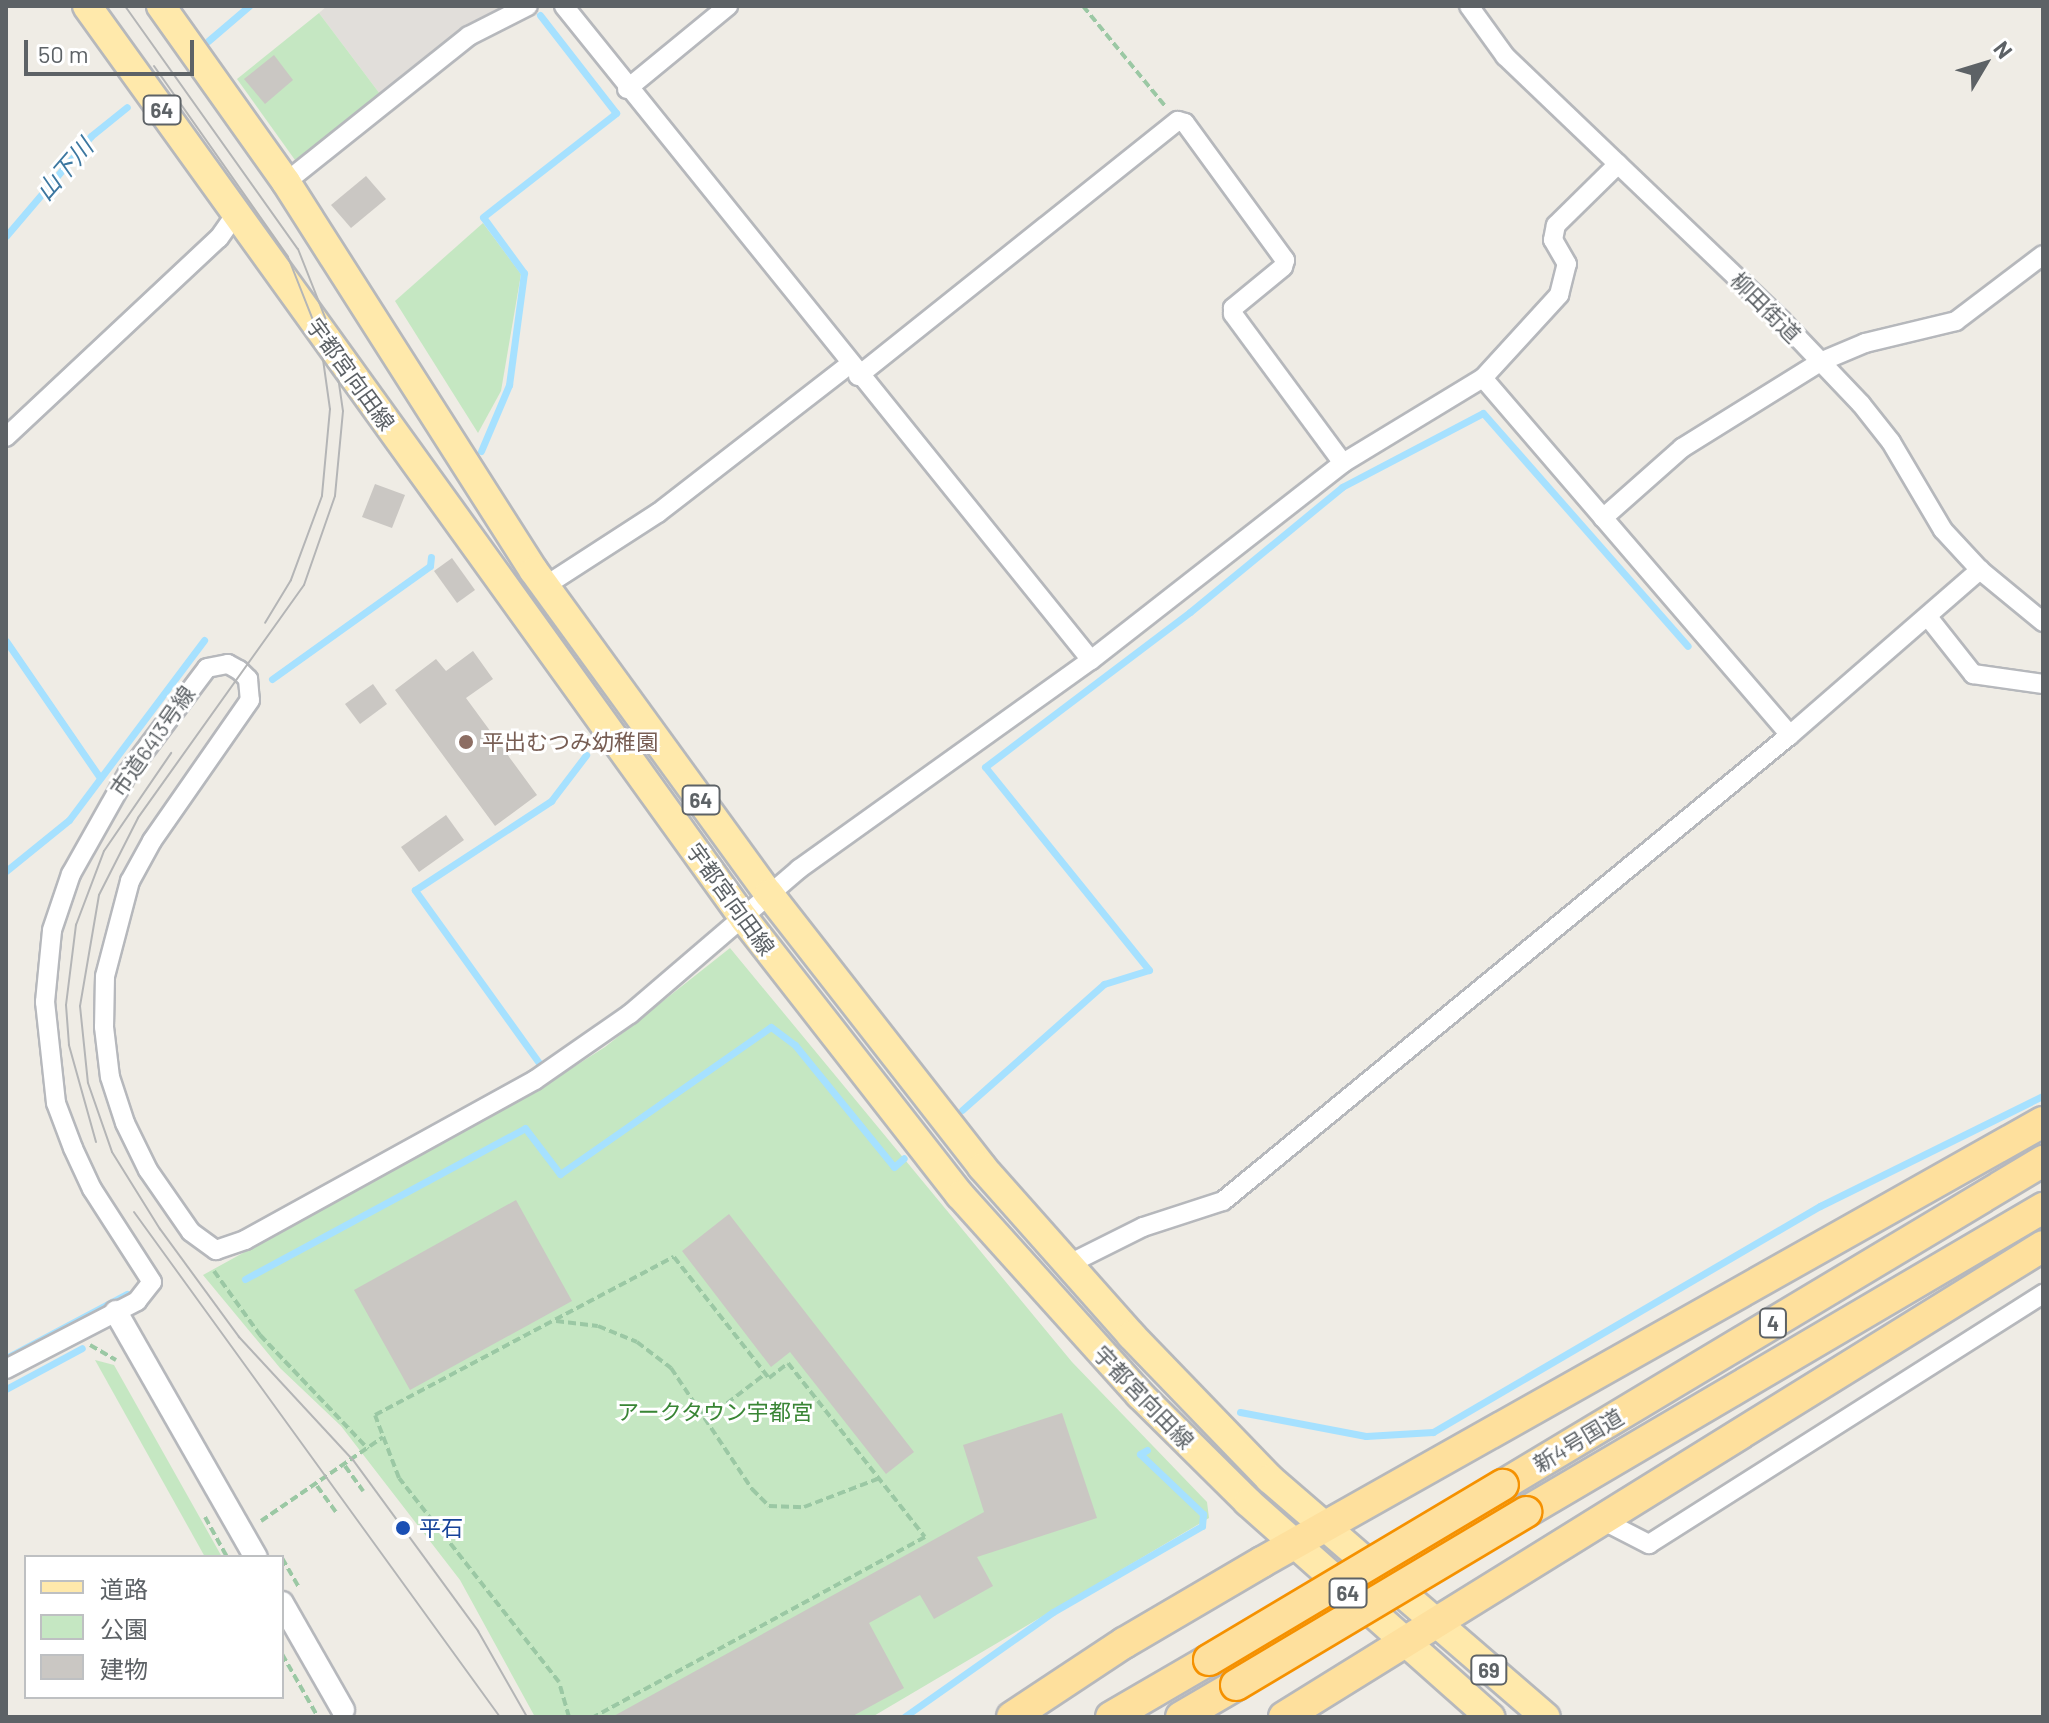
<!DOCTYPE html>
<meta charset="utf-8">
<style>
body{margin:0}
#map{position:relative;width:2049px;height:1723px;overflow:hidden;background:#efece5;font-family:Barlow,"Noto Sans JP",sans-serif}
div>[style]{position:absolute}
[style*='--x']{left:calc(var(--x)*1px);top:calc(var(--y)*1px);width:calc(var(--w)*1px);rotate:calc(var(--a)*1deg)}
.industrial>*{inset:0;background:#e1deda}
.green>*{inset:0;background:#c5e7c2}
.stream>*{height:7px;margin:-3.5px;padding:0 3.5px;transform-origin:3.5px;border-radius:3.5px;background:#a6e1ff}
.building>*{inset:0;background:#cac7c3}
.path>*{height:4px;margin-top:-2px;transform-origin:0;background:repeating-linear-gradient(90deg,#9bc8a4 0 8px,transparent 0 12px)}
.roads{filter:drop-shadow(2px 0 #b6b8bc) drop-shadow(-2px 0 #b6b8bc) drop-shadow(0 2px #b6b8bc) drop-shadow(0 -2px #b6b8bc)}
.minor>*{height:18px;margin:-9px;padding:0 9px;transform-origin:9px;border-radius:9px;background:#fff}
.tertiary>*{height:22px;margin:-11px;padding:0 11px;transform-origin:11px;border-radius:11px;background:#fff}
.primary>*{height:28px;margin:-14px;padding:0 14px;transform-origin:14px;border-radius:14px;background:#ffe9ab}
.trunk>*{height:30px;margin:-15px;padding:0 15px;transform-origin:15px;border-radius:15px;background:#fee09d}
.tram>*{height:2px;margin:-1px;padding:0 1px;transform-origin:1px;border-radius:1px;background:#b4b5b6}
.bridges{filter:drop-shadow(2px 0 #f59100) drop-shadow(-2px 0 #f59100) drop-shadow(0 2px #f59100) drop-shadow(0 -2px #f59100)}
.trunk-bridge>*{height:30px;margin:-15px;padding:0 15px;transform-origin:15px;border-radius:15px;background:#fee09d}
.dots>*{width:22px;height:22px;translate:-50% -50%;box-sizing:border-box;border:4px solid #fff;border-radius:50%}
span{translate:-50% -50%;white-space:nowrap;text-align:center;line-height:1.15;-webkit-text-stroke:6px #fff;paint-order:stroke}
.shield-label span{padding:2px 6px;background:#fff;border:2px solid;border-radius:6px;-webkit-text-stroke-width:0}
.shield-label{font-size:20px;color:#5d6266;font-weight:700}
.street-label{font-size:22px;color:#5d6266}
.education-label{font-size:22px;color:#785e54}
.left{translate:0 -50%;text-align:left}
.park-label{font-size:22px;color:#398535}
.transit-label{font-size:22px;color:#164399}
.water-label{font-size:24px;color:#3c77a0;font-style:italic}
.frame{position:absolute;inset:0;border:8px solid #5d6266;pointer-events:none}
.legend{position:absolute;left:24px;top:1555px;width:260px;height:144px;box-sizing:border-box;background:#fff;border:2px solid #bec0c2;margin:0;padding:10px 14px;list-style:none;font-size:24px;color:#5d6266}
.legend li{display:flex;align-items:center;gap:16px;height:40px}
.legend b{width:40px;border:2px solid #bec0c2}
.north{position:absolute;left:1945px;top:24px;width:80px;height:80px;-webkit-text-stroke:6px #fff;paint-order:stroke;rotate:52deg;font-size:22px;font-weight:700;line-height:32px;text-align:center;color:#5d6266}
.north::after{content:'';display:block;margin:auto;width:28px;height:36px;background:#5d6266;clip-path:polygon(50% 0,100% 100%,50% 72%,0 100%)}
.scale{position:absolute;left:24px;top:40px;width:170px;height:36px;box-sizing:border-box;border:4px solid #5d6266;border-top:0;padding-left:10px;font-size:24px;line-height:28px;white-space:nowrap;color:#5d6266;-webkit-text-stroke:6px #fff;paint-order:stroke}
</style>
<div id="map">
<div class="industrial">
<i style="clip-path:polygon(327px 6px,506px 6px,383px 98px,319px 13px)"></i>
</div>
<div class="green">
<i style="clip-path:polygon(319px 13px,383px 98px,295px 160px,237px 79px)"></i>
<i style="clip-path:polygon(483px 223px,521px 274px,501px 391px,478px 433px,395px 301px)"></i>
<i style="clip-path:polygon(730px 948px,1072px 1362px,1207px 1502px,1209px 1518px,872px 1717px,535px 1717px,460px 1580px,341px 1426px,280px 1368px,203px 1275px,525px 1098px,605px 1047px)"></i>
<i style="clip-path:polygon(95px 1360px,114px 1365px,222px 1557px,205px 1557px)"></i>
</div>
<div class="stream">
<i style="--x:208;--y:41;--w:54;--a:-40.5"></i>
<i style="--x:6;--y:236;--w:131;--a:-49.6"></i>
<i style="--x:91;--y:136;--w:46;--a:-38.9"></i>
<i style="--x:481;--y:451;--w:72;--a:-67"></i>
<i style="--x:509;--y:385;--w:113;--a:-82.4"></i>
<i style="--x:524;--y:273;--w:69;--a:-126.2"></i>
<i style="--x:483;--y:217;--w:169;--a:-38"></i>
<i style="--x:616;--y:113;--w:124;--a:-127.8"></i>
<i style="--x:6;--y:641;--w:166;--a:55.5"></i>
<i style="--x:272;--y:679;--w:194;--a:-35.6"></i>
<i style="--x:430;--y:566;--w:9;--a:-84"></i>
<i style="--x:6;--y:871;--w:81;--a:-39"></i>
<i style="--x:69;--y:820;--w:225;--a:-53.1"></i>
<i style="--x:542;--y:1067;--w:218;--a:-125.7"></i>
<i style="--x:415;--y:890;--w:163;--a:-33.2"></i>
<i style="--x:551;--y:801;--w:58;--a:-52.7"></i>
<i style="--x:962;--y:1110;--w:190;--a:-41.6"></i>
<i style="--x:1104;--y:984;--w:47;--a:-17.3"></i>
<i style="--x:1149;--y:970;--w:261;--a:-128.9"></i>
<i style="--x:985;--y:767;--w:257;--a:-37.1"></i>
<i style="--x:1190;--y:612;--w:197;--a:-39.4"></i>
<i style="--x:1342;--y:487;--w:159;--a:-27.7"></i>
<i style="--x:1483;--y:413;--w:310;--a:48.7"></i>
<i style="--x:245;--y:1279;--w:318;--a:-28.3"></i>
<i style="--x:525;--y:1128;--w:58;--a:52.7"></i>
<i style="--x:560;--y:1174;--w:257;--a:-34.9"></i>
<i style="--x:771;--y:1027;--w:30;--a:37"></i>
<i style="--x:795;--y:1045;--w:157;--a:50.9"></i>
<i style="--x:894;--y:1167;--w:13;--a:-42"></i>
<i style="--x:6;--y:1358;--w:137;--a:-27.9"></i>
<i style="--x:6;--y:1389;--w:86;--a:-28.3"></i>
<i style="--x:1240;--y:1412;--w:128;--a:10.8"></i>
<i style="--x:1366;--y:1436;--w:67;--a:-3.4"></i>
<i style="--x:1433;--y:1432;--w:448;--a:-30.3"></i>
<i style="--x:1820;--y:1206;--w:249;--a:-26.3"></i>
<i style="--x:904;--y:1717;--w:182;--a:-35.2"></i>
<i style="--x:1053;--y:1612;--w:172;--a:-30"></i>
<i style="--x:1202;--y:1526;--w:12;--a:-85"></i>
<i style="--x:1203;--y:1514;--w:87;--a:-136.4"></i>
<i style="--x:1140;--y:1454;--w:8;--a:-30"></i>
</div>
<div class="building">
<i style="clip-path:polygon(274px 55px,293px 80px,265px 104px,244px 79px)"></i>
<i style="clip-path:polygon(366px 176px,386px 199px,351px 228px,331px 205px)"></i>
<i style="clip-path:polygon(375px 484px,405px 495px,392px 528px,362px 517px)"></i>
<i style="clip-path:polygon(452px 558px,475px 590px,457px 603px,434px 571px)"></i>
<i style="clip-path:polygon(473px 651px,493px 679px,466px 698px,537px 795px,495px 826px,395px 690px,436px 659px,446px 671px)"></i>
<i style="clip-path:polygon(373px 684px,387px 704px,360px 724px,345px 704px)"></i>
<i style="clip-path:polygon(446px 815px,464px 840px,419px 872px,401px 847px)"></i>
<i style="clip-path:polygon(516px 1200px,572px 1301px,410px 1390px,354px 1290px)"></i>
<i style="clip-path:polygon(729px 1214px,914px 1452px,886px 1474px,790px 1352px,771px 1367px,682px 1251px)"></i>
<i style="clip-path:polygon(1062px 1413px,1097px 1518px,977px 1557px,993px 1586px,934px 1619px,920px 1595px,869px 1623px,904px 1688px,851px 1717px,612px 1717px,984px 1512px,963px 1445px)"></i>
</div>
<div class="path">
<i style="--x:1083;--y:6;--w:129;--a:50.6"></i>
<i style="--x:214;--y:1271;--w:79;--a:54.3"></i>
<i style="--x:260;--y:1335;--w:157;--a:46.5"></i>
<i style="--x:556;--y:1321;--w:42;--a:6.8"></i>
<i style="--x:598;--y:1326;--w:42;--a:22.3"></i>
<i style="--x:637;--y:1342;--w:43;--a:37.4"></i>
<i style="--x:671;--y:1368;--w:146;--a:56.2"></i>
<i style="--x:752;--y:1489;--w:24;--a:45"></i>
<i style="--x:769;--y:1506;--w:35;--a:2"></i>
<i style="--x:804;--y:1507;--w:81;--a:-20.9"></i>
<i style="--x:90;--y:1345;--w:30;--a:30"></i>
<i style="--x:708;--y:1418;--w:72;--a:-37.7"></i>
<i style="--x:345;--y:1466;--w:31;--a:54"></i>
<i style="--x:317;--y:1486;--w:32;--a:54"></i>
<i style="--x:205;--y:1517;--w:46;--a:61.2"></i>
<i style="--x:261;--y:1521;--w:148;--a:-34.5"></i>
<i style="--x:282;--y:1558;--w:34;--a:60"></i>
<i style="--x:282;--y:1654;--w:73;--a:60.3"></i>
<i style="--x:569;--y:1717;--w:36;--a:-106"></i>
<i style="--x:559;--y:1682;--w:259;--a:-128.1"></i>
<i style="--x:399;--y:1478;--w:67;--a:-110.9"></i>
<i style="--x:375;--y:1415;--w:338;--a:-27.9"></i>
<i style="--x:674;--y:1257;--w:154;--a:51.9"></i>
<i style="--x:769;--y:1378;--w:24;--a:-38"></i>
<i style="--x:788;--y:1363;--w:221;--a:51.8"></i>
<i style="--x:925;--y:1537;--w:377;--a:151.5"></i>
</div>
<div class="roads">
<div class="minor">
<i style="--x:564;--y:6;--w:840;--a:51.14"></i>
<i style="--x:1469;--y:6;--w:62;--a:54.2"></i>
<i style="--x:1505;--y:56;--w:382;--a:43.7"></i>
<i style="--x:1781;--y:320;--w:116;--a:46.4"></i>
<i style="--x:1861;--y:404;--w:48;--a:51.7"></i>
<i style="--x:1891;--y:442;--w:102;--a:59.4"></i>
<i style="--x:1943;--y:530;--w:54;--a:47.2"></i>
<i style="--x:1980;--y:570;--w:82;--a:39.5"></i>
<i style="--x:627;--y:89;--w:131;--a:-39.4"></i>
<i style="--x:286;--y:182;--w:234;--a:-38.6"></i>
<i style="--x:469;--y:36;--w:66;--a:-27"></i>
<i style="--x:858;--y:376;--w:409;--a:-38.6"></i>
<i style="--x:1178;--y:121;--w:7;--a:16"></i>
<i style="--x:1185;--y:123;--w:170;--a:53.9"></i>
<i style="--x:1285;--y:260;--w:7;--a:106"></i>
<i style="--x:1283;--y:267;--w:65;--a:140.6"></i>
<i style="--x:1233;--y:308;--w:6;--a:90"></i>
<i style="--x:1233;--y:314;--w:185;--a:53.6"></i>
<i style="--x:1483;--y:378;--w:471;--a:49.3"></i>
<i style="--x:6;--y:437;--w:291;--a:-43.1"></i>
<i style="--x:219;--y:238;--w:29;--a:-55"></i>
<i style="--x:1603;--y:518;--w:106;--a:-41.5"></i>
<i style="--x:1682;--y:448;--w:163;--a:-31.9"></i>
<i style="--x:1820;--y:362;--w:49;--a:-22.9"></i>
<i style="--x:1865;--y:343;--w:94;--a:-13.6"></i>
<i style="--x:1956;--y:321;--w:109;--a:-37.2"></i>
<i style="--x:545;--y:586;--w:135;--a:-32.9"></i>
<i style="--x:658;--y:513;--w:242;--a:-37.8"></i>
<i style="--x:1928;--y:617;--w:73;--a:51.7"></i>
<i style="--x:1973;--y:674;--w:71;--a:8.1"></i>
<i style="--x:1067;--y:1265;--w:85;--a:-26.6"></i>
<i style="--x:1143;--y:1227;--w:84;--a:-18"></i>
<i style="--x:1223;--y:1201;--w:734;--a:-39.42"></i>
<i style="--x:1790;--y:735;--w:252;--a:-41"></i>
<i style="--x:6;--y:1369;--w:148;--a:-27.4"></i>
<i style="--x:137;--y:1301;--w:24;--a:-52"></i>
<i style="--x:152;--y:1282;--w:111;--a:-122.8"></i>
<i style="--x:92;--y:1189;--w:45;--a:-114.9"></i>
<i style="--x:73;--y:1148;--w:48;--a:-110.7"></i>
<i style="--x:56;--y:1103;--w:102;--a:-96.2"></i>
<i style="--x:45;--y:1002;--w:72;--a:-84.4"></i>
<i style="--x:52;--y:930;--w:59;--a:-71.3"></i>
<i style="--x:71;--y:874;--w:116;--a:-60.6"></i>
<i style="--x:128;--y:773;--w:131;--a:-53"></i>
<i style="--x:207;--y:668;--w:21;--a:-11"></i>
<i style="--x:228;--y:664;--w:13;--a:29"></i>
<i style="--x:239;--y:670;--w:13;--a:45"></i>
<i style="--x:248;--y:679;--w:21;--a:85"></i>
<i style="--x:250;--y:700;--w:172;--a:124.8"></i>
<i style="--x:152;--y:841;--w:46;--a:118.8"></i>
<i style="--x:130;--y:881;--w:98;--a:104.7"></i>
<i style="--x:105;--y:976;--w:51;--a:91.1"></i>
<i style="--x:104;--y:1027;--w:50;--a:83.2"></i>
<i style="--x:110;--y:1077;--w:48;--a:71.9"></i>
<i style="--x:125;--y:1123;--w:52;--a:63.9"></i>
<i style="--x:148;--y:1170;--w:75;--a:55.3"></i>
<i style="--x:191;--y:1232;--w:31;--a:36"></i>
<i style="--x:216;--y:1250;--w:31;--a:-19"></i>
<i style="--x:245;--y:1240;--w:331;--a:-28.9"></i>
<i style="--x:535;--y:1080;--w:116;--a:-34.8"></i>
<i style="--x:630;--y:1014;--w:223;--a:-40.6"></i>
<i style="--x:799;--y:869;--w:359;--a:-35.6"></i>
<i style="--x:1091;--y:660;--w:320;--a:-38"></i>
<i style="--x:1343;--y:463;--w:164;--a:-31.3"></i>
<i style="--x:1483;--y:378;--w:113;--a:-47.5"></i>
<i style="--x:1559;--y:295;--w:32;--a:-76"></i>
<i style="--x:1567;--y:264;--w:28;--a:-120"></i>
<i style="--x:1553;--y:240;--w:15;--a:-79"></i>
<i style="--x:1556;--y:225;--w:87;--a:-44.5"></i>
<i style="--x:1602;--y:1520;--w:53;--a:27.1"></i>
<i style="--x:1649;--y:1544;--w:467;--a:-32.4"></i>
</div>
<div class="tertiary">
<i style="--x:116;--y:1312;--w:282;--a:60.3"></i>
<i style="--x:282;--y:1603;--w:123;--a:60.3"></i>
</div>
<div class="primary">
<i style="--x:87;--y:6;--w:1126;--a:54.25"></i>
<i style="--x:745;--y:920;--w:349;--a:52"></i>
<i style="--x:960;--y:1195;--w:269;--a:48"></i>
<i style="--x:1140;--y:1395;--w:152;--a:44.7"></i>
<i style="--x:1248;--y:1502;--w:324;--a:41.6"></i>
<i style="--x:161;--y:6;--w:216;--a:54.6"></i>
<i style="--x:286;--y:182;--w:461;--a:57.5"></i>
<i style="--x:534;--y:571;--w:399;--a:54"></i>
<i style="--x:769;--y:894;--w:346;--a:52"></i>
<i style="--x:982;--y:1167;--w:225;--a:48.4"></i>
<i style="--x:1131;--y:1335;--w:200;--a:46"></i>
<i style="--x:1270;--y:1479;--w:364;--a:40.8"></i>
</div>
<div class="trunk">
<i style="--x:1503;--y:1485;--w:630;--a:-30.96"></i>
<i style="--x:1526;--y:1512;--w:600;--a:-30.46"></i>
<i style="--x:1012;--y:1717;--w:134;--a:-33.5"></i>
<i style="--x:1124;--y:1643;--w:160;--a:-30.4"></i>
<i style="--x:1262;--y:1562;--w:896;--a:-29.4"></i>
<i style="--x:1111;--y:1717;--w:113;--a:-30.2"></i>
<i style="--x:1181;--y:1717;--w:64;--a:-30.2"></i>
<i style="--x:1284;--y:1717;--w:893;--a:-31.82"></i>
</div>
</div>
<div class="tram">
<i style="--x:125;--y:6;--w:298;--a:54.6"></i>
<i style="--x:298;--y:249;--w:92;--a:68.4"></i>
<i style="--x:332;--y:335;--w:77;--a:81.8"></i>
<i style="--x:343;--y:411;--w:85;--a:95.4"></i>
<i style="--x:335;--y:496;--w:94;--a:109.2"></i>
<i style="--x:304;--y:585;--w:286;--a:125.5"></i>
<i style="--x:138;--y:818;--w:86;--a:116.9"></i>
<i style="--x:99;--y:895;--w:113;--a:99.7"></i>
<i style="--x:80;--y:1006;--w:77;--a:84.1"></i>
<i style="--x:88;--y:1083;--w:73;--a:70.8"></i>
<i style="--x:112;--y:1152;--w:91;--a:58.1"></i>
<i style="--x:160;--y:1229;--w:134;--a:53.8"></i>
<i style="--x:239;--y:1337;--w:168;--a:47.2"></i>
<i style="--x:353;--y:1460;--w:212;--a:53.8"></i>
<i style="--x:478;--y:1631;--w:99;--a:60.3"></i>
<i style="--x:154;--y:66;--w:233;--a:54.9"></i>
<i style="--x:288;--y:257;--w:87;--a:68.4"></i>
<i style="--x:320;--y:338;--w:72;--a:82"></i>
<i style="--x:330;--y:409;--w:87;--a:95.3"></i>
<i style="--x:322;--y:496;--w:90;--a:110.3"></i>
<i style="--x:291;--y:580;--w:50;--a:121.2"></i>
<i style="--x:96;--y:1142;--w:101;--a:-105.6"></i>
<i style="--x:69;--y:1045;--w:40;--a:-94.3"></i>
<i style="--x:66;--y:1005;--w:81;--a:-82.9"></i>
<i style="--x:76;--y:925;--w:79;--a:-69.3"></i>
<i style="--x:104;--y:851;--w:119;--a:-55.6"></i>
<i style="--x:134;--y:1212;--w:624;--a:54.07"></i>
</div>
<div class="bridges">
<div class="trunk-bridge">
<i style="--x:1209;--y:1660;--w:342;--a:-30.8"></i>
<i style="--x:1236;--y:1685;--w:338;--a:-30.8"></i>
</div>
</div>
<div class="dots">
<i style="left:466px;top:742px;background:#8d6e63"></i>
<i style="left:403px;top:1528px;background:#1a4fb4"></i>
</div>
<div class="shield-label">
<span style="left:162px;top:110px">64</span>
<span style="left:701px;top:800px">64</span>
<span style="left:1773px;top:1323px">4</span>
<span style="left:1348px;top:1593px">64</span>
<span style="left:1489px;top:1670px">69</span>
</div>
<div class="street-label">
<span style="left:1766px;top:307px;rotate:45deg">柳田街道</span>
<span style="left:351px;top:374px;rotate:54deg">宇都宮向田線</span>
<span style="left:152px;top:741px;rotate:-55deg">市道6413号線</span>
<span style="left:731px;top:899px;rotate:54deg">宇都宮向田線</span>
<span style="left:1144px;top:1397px;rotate:46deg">宇都宮向田線</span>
<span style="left:1578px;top:1440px;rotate:-31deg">新4号国道</span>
</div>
<div class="education-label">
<span class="left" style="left:482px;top:742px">平出むつみ幼稚園</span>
</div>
<div class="park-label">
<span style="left:715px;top:1412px">アークタウン宇都宮</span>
</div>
<div class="transit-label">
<span class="left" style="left:419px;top:1528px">平石</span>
</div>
<div class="water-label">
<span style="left:64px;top:169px;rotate:-49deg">山下川</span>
</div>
<div class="frame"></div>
<ul class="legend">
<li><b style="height:10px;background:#ffe9ab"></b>道路</li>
<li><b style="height:22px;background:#c5e7c2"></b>公園</li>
<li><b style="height:22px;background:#cac7c3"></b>建物</li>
</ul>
<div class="north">N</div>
<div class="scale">50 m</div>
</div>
